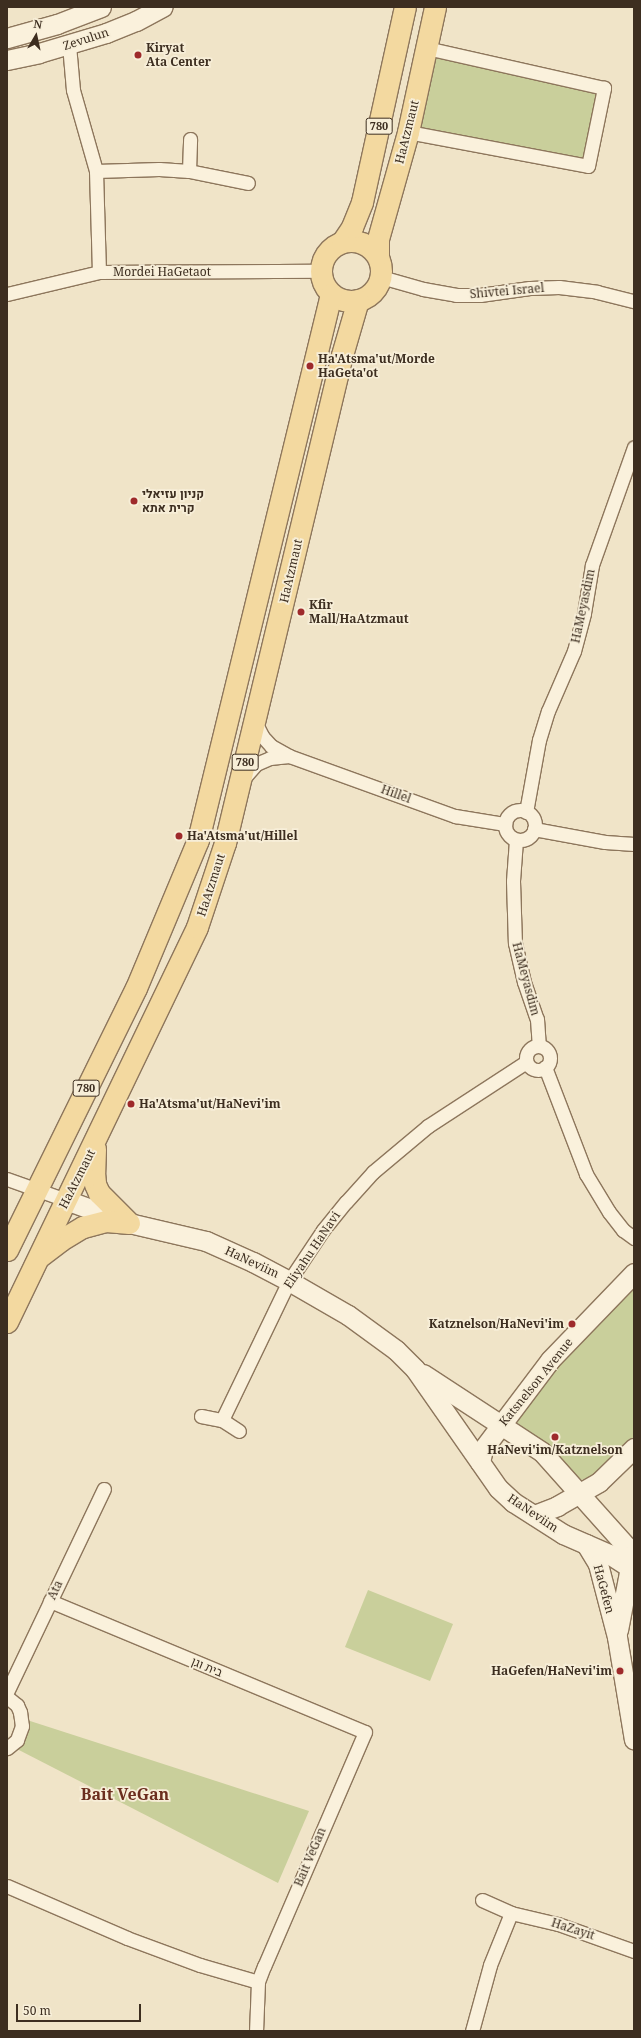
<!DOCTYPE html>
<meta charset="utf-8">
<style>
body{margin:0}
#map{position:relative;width:641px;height:2038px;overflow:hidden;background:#f0e4c8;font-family:"Noto Serif",Heebo,serif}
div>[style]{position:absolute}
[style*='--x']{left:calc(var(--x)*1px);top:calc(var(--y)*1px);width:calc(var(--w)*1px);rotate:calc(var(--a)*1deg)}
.green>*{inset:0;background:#c9cf9b}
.roads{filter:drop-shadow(1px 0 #8d765c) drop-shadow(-1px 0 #8d765c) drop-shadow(0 1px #8d765c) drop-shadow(0 -1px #8d765c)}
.street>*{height:13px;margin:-6.5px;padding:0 6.5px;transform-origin:6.5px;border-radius:6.5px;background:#faf1dc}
.street>.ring{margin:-6.5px;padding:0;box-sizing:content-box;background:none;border:13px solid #faf1dc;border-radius:50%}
.secondary>*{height:19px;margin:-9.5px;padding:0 9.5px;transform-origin:9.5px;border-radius:9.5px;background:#faf1dc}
.primary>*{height:21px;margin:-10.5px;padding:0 10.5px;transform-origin:10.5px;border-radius:10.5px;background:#f3d9a0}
.primary>.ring{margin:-10.5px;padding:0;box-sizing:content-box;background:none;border:21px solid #f3d9a0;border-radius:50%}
.dots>*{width:11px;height:11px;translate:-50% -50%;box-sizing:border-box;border:2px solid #f7eed8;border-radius:50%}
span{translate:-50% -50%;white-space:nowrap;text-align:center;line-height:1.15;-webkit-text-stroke:3.5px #f7eed8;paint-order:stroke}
.shield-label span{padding:1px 3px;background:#f7eed8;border:1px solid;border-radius:3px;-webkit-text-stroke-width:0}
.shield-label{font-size:11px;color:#3d2e20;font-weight:700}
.street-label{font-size:12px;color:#3d2e20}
.poi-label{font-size:12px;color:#3d2e20;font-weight:700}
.left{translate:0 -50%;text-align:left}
.right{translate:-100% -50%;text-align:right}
.district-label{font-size:16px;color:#6b2e1e;font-weight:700}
.frame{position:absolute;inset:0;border:8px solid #3d2e20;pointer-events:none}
.north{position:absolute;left:16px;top:16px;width:40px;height:40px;-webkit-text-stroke:3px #f7eed8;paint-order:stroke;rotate:9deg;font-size:11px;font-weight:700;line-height:16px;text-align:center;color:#3d2e20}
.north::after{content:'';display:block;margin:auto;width:14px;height:18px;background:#3d2e20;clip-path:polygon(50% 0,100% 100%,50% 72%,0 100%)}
.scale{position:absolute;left:16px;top:2004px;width:125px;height:18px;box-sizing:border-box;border:2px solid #3d2e20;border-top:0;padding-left:5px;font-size:12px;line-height:14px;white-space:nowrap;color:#3d2e20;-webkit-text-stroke:3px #f7eed8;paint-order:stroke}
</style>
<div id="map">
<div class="green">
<i style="clip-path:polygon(436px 53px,599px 92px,585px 159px,418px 127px)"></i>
<i style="clip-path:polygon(634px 1275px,634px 1437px,601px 1473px,578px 1481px,513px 1425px,536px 1387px)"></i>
<i style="clip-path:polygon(368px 1590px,453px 1624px,430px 1681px,345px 1647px)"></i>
<i style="clip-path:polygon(27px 1720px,309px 1811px,278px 1883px,15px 1748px)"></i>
</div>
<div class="roads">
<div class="street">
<i style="--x:69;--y:45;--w:45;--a:84.9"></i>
<i style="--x:73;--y:90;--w:84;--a:74.1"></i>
<i style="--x:96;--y:171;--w:101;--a:88.3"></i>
<i style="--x:408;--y:132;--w:183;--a:10.7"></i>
<i style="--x:588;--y:166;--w:80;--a:-78.4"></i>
<i style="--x:604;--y:88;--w:182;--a:-167.3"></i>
<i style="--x:96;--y:171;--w:63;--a:-1.8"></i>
<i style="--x:159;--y:169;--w:30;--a:4"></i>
<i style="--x:189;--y:171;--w:60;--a:11.5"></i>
<i style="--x:189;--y:171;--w:32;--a:-88"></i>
<i style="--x:381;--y:277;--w:44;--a:15.9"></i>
<i style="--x:423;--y:289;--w:34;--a:10"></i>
<i style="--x:456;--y:295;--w:24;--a:0"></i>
<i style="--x:480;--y:295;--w:50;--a:-8"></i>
<i style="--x:530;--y:288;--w:29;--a:-2"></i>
<i style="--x:559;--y:287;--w:38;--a:7"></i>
<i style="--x:597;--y:292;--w:38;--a:14"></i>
<i style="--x:7;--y:294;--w:95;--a:-13.4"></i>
<i style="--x:99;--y:272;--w:221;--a:-0.3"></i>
<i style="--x:255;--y:722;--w:16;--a:63"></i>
<i style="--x:262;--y:736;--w:13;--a:48"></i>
<i style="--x:271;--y:746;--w:21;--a:29"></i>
<i style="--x:289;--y:756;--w:177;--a:19.9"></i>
<i style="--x:455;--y:816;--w:51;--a:9.1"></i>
<i style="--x:243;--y:779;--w:20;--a:-49"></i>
<i style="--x:256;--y:764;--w:15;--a:-23"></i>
<i style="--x:270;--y:758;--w:19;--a:-6"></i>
<i class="ring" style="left:505px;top:810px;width:17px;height:17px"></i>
<i style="--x:526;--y:812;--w:73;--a:-79.8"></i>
<i style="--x:539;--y:740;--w:30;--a:-73"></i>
<i style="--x:548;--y:711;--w:65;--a:-66.6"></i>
<i style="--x:574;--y:651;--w:39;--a:-75"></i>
<i style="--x:584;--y:613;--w:49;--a:-80.5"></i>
<i style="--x:592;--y:565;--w:125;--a:-70.4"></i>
<i style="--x:534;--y:829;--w:72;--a:10.4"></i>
<i style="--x:605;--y:842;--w:29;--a:4"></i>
<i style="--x:516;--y:840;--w:41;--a:94.2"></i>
<i style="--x:513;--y:881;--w:62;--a:88.2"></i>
<i style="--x:515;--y:943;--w:40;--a:77"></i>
<i style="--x:524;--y:982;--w:39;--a:71"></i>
<i style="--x:537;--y:1019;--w:27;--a:86"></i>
<i class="ring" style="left:526px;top:1046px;width:11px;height:11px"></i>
<i style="--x:545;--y:1067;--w:115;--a:69"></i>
<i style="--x:586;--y:1174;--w:44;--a:58.8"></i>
<i style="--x:609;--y:1212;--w:23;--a:52"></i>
<i style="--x:623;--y:1230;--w:14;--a:36"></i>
<i style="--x:7;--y:1179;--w:63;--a:19.6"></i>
<i style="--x:201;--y:1416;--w:21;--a:11"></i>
<i style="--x:222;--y:1420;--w:20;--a:33"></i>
<i style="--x:222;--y:1420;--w:154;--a:-64.3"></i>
<i style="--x:289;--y:1281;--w:61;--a:-56.3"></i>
<i style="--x:323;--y:1230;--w:36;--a:-51"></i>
<i style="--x:346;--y:1202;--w:40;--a:-48"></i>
<i style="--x:373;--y:1172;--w:72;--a:-39.9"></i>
<i style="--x:428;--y:1126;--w:117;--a:-33.1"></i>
<i style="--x:50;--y:1601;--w:341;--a:22.6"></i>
<i style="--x:365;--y:1732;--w:255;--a:113.3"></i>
<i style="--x:264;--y:1966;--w:17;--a:111"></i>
<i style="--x:258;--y:1982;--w:49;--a:92.3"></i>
<i style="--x:7;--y:1692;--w:225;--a:-64.5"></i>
<i style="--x:7;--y:1697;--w:13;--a:39"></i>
<i style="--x:17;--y:1705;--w:8;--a:67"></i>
<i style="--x:20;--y:1712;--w:14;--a:82"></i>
<i style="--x:22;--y:1726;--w:15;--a:110"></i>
<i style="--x:17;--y:1740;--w:13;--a:141"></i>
<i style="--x:7;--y:1886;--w:131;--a:23.4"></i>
<i style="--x:127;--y:1938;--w:78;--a:20.3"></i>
<i style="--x:200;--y:1965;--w:60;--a:16.3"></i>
<i style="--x:482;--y:1900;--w:32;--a:24"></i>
<i style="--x:511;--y:1913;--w:48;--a:13.2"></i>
<i style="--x:558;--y:1924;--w:81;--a:19.6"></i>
<i style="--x:472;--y:2031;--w:68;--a:-74.7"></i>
<i style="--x:490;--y:1965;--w:56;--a:-68"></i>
</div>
<div class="secondary">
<i style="--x:7;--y:38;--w:52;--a:-15.6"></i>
<i style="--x:57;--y:24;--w:47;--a:-21.1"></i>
<i style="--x:7;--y:60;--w:33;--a:-12"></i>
<i style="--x:39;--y:53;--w:70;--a:-16.6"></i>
<i style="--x:106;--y:33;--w:32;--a:-22"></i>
<i style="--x:136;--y:21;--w:30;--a:-28"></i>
<i style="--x:66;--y:1200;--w:67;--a:20.1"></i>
<i style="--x:129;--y:1223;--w:79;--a:13.2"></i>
<i style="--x:206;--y:1241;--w:51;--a:24.1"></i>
<i style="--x:253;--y:1262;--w:41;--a:27.8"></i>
<i style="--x:289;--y:1281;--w:68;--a:30"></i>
<i style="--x:348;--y:1315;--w:59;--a:36.1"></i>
<i style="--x:396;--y:1350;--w:27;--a:45"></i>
<i style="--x:415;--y:1369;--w:145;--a:55.1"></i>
<i style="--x:498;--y:1488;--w:21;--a:43"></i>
<i style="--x:513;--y:1502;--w:59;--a:32.6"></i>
<i style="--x:563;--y:1534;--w:50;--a:23.5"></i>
<i style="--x:609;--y:1554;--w:30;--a:33"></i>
<i style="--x:423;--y:1374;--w:142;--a:33.2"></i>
<i style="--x:542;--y:1452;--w:138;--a:48.2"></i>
<i style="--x:480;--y:1462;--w:13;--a:-77"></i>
<i style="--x:483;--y:1449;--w:111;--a:-53"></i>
<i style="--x:550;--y:1360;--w:121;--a:-46"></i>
<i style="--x:534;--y:1515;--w:25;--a:-21"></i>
<i style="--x:557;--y:1506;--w:48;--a:-29.7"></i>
<i style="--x:599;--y:1482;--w:49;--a:-44.2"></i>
<i style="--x:586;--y:1544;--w:23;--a:59"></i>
<i style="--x:598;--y:1564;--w:75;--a:75.4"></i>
<i style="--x:617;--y:1637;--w:104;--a:80.6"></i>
<i style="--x:618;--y:1630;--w:64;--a:-79.2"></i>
<i style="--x:630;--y:1567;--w:11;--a:-95"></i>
</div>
<div class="primary">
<i class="ring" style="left:321px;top:241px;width:39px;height:39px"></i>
<i style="--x:342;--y:242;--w:18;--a:-56"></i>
<i style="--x:352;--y:227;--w:27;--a:-68"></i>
<i style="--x:362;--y:202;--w:200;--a:-77.6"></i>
<i style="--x:378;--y:255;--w:16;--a:-90"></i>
<i style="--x:378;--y:239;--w:111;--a:-74.3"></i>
<i style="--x:408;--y:132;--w:128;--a:-77.8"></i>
<i style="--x:95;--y:1149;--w:23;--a:92"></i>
<i style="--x:94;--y:1172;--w:12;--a:85"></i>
<i style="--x:95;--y:1184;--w:10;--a:66"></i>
<i style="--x:99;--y:1193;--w:42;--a:45"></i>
<i style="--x:7;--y:1250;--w:292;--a:-63.8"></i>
<i style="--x:136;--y:988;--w:160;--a:-67.3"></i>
<i style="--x:198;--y:840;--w:562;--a:-76.31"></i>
<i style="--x:40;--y:1256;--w:26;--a:-37"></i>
<i style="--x:61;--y:1240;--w:26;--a:-31"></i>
<i style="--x:83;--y:1227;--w:24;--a:-15"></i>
<i style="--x:106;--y:1221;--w:23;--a:5"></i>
<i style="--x:7;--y:1322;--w:438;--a:-64.3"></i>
<i style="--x:197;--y:927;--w:89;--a:-71.6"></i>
<i style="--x:225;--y:843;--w:502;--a:-76.52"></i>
<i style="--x:342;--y:355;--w:57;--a:-73.8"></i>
</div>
</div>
<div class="dots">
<i style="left:138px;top:55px;background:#9e2a2b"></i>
<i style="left:310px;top:366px;background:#9e2a2b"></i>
<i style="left:134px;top:501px;background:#9e2a2b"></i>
<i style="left:301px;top:612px;background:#9e2a2b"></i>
<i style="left:179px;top:836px;background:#9e2a2b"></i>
<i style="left:131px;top:1104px;background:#9e2a2b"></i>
<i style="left:572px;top:1324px;background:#9e2a2b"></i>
<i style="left:555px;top:1437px;background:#9e2a2b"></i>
<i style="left:620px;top:1671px;background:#9e2a2b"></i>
</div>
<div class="shield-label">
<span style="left:379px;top:126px">780</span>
<span style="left:245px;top:762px">780</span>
<span style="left:86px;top:1088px">780</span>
</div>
<div class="street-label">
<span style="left:86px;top:39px;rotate:-18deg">Zevulun</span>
<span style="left:407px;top:132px;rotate:-76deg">HaAtzmaut</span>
<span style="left:162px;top:272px">Mordei HaGetaot</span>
<span style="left:507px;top:291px;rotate:-5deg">Shivtei Israel</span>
<span style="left:291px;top:571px;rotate:-77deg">HaAtzmaut</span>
<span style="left:583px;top:606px;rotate:-78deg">HaMeyasdim</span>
<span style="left:396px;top:794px;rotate:20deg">Hillel</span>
<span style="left:211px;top:885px;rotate:-72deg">HaAtzmaut</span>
<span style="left:526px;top:979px;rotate:75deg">HaMeyasdim</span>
<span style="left:77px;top:1179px;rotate:-63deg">HaAtzmaut</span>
<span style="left:312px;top:1250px;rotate:-56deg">Eliyahu HaNavi</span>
<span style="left:252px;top:1262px;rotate:25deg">HaNeviim</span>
<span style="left:536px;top:1382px;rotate:-51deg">Katsnelson Avenue</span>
<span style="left:533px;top:1513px;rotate:34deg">HaNeviim</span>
<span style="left:604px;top:1589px;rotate:75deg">HaGefen</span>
<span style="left:55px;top:1590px;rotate:-65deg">Ata</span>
<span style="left:207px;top:1667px;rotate:23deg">בית וגן</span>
<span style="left:310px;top:1857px;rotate:-67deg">Bait VeGan</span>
<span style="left:573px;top:1929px;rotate:18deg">HaZayit</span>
</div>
<div class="poi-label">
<span class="left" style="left:146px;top:55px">Kiryat<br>Ata Center</span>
<span class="left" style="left:318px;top:366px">Ha'Atsma'ut/Morde<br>HaGeta'ot</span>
<span class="left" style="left:142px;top:501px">קניון עזיאלי<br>קרית אתא</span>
<span class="left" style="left:309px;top:612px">Kfir<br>Mall/HaAtzmaut</span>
<span class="left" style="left:187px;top:836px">Ha'Atsma'ut/Hillel</span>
<span class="left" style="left:139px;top:1104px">Ha'Atsma'ut/HaNevi'im</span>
<span class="right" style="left:564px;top:1324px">Katznelson/HaNevi'im</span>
<span style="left:555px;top:1450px">HaNevi'im/Katznelson</span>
<span class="right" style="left:612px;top:1671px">HaGefen/HaNevi'im</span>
</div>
<div class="district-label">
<span style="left:125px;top:1794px">Bait VeGan</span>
</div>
<div class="frame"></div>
<div class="north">N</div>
<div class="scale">50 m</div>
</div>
